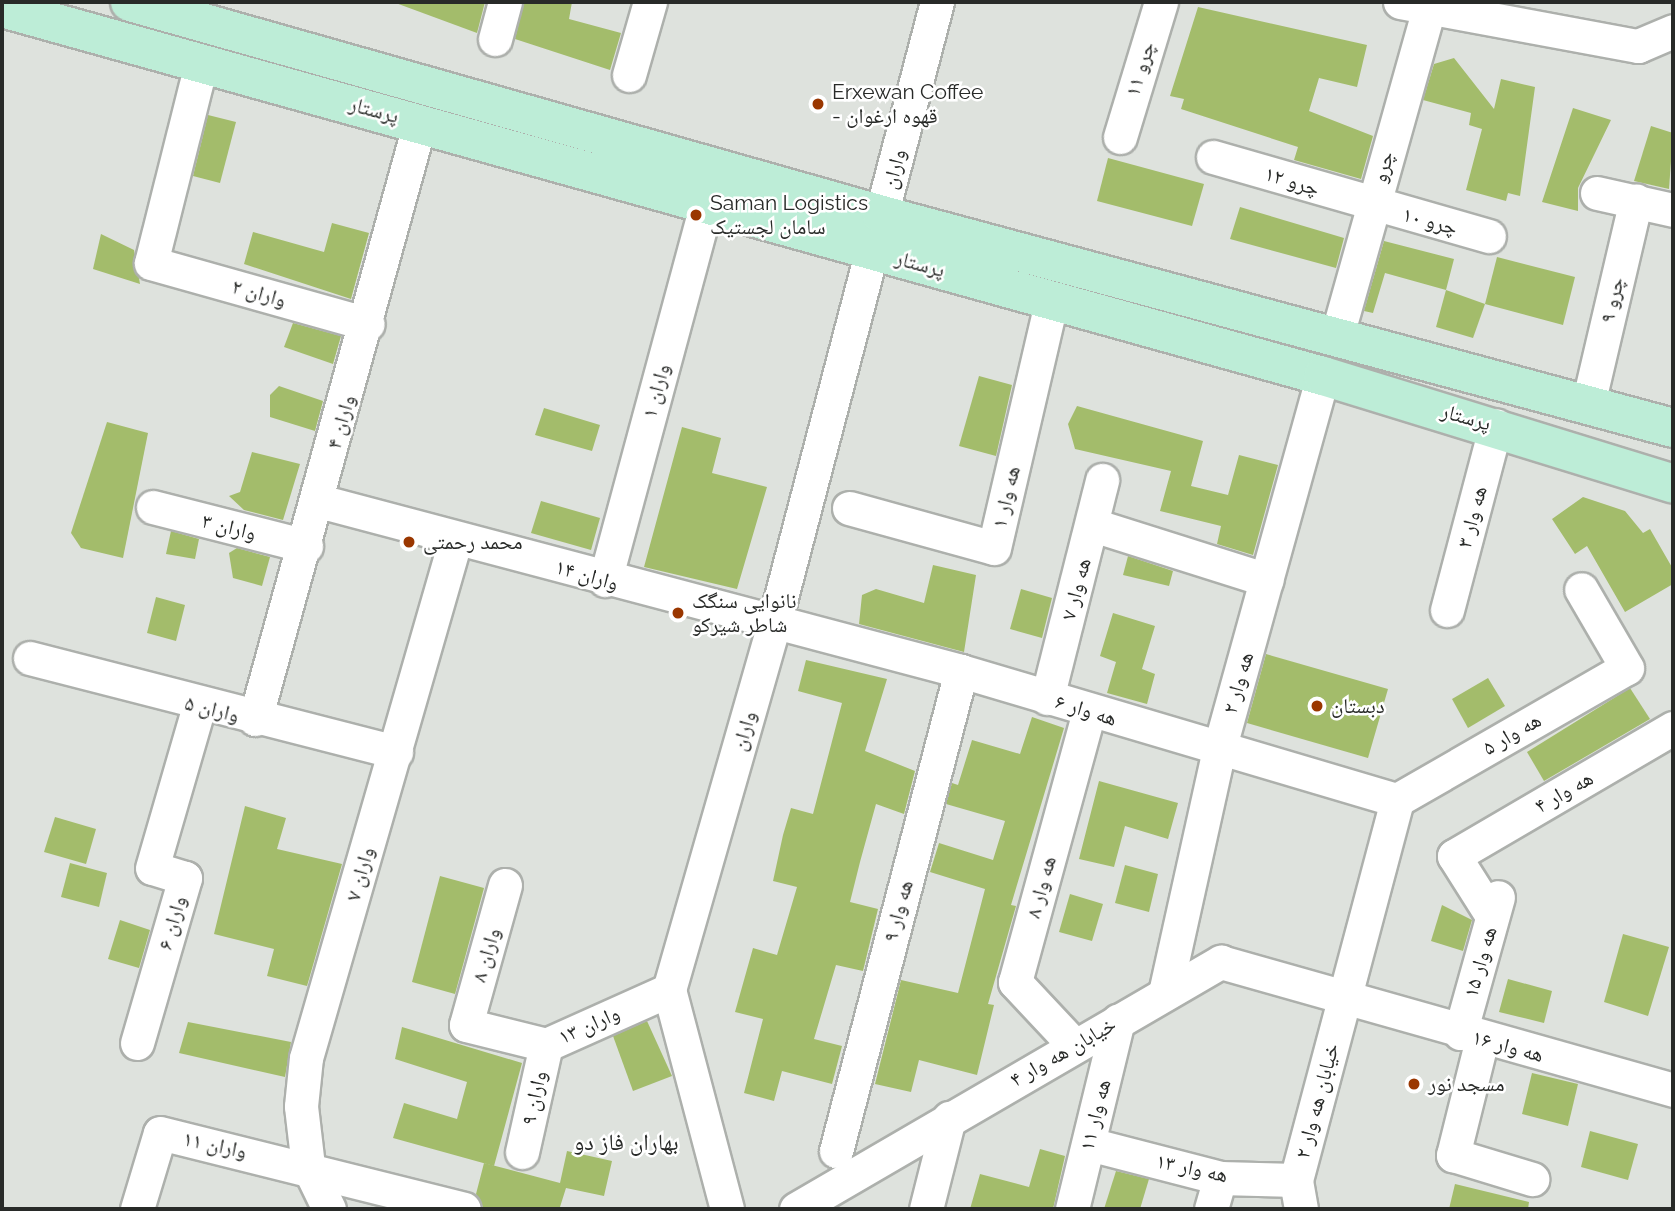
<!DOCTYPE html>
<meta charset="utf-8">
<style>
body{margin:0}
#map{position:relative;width:1675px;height:1211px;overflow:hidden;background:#dee2dd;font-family:Raleway,"Noto Naskh Arabic",sans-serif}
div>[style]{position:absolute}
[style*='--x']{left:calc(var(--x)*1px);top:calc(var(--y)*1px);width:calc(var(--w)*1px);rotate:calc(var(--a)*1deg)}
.building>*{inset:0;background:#a3bc6b}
.roads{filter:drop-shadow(2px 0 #adb0ac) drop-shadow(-2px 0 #adb0ac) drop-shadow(0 2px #adb0ac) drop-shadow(0 -2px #adb0ac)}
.minor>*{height:33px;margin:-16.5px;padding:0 16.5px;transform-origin:16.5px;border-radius:16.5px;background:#fff}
.major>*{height:38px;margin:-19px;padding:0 19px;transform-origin:19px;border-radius:19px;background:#bdedd7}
.dots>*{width:19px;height:19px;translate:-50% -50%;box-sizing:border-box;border:4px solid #fff;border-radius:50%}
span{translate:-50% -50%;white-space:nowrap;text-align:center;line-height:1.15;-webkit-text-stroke:5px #fff;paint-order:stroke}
.street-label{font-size:21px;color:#282a28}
.poi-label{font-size:21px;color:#282a28}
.left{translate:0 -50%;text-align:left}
.neighbourhood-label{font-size:23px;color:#282a28}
.frame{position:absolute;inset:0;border:4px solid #282a28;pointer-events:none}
</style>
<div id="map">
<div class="building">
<i style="clip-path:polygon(393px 2px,485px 2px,477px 33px)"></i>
<i style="clip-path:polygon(524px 2px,572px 2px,569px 19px,621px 33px,610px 70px,515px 39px)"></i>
<i style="clip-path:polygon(1198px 7px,1367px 45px,1357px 87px,1319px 78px,1309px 111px,1373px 136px,1361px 179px,1294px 160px,1298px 147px,1181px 109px,1184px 99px,1170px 96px)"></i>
<i style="clip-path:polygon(1454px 58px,1494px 109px,1501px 79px,1535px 87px,1520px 196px,1508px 193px,1506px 201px,1466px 190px,1482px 129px,1469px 125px,1471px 113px,1423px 100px,1434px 64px)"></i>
<i style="clip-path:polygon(1573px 108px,1611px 120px,1578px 188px,1578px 211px,1542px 202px)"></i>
<i style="clip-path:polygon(208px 115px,236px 122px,220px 183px,193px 176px)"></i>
<i style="clip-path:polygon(1651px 126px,1673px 133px,1669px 189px,1634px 181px)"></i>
<i style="clip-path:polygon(1108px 158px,1204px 184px,1192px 226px,1097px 201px)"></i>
<i style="clip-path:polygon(1240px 207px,1344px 238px,1336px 268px,1230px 239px)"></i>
<i style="clip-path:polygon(332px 223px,369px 233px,351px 299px,244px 264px,253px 232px,324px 252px)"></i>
<i style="clip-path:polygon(101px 234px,134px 250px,140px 284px,93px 269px)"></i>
<i style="clip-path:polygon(1384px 241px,1454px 259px,1446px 290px,1385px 273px,1373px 313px,1364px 311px)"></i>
<i style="clip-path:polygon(1497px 257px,1575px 277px,1563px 325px,1485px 304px)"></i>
<i style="clip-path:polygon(1446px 290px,1485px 304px,1473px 338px,1436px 327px)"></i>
<i style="clip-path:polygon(293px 323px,341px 336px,333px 364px,284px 347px)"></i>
<i style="clip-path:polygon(979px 376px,1012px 385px,996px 456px,959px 446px)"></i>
<i style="clip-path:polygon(279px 386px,323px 401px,315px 431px,270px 417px,270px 395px)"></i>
<i style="clip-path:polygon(1077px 406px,1203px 441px,1191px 486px,1228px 495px,1239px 455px,1278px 465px,1253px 555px,1217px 544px,1221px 526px,1160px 511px,1171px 471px,1075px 449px,1068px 424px)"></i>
<i style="clip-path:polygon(544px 408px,600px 425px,592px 451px,535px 435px)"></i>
<i style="clip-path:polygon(107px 422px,148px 433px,123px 558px,81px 548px,71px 533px)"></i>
<i style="clip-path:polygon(682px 427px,721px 438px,712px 473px,767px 487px,737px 589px,644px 567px)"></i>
<i style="clip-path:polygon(252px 452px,300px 464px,283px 520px,244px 510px,229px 496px,240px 492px)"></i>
<i style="clip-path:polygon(1583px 497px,1625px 511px,1643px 533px,1650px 529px,1673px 569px,1673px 584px,1625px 612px,1587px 546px,1575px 554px,1552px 519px)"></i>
<i style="clip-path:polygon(541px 501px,600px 518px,591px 550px,531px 533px)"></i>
<i style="clip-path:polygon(171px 531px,199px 539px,195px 559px,166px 554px)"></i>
<i style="clip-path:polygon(237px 548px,270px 557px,262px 586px,233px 578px,229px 553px)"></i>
<i style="clip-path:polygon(1128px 556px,1173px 571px,1169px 586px,1123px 575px)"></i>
<i style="clip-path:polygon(933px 565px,976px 575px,964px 652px,859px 624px,862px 595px,876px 589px,924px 603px)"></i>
<i style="clip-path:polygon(1021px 589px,1052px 598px,1042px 638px,1010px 629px)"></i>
<i style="clip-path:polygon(156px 597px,185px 605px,176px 641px,147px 633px)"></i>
<i style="clip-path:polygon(1113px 613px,1155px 626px,1142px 669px,1155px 674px,1147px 704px,1107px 693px,1116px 662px,1100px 656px)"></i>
<i style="clip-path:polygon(1266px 654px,1388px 689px,1368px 758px,1247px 723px)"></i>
<i style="clip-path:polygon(806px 660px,887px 679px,865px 751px,915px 771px,904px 814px,876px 804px,860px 862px,850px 902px,878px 909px,863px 971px,836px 965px,814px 1039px,842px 1046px,832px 1084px,782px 1071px,774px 1101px,744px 1093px,763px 1019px,735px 1012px,753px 948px,777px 955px,797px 887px,773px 881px,783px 835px,791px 808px,813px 814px,842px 703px,798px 691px)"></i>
<i style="clip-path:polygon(1488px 678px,1505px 706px,1468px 728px,1452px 699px)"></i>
<i style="clip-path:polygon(1630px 688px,1650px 719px,1544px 781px,1527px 752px)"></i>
<i style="clip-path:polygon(1032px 717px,1064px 728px,1011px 905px,1016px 906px,988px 1004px,994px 1005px,977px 1075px,919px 1060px,911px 1092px,875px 1084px,901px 980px,958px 993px,985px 889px,930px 872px,939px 843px,993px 860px,1005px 821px,946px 804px,952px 783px,958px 785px,972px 740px,1020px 754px)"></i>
<i style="clip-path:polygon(1099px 781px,1178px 803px,1168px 839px,1125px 826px,1114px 867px,1079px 859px)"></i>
<i style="clip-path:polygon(245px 806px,286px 818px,277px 849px,342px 864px,307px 986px,267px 976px,274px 949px,214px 934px)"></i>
<i style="clip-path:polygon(55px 817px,96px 829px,86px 864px,44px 852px)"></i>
<i style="clip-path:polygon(70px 863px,107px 873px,99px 907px,61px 897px)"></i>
<i style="clip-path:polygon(1125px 865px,1158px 874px,1149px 912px,1115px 903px)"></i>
<i style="clip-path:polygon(440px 876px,484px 888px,455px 994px,412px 982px)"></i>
<i style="clip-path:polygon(1070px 894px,1103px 904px,1092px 941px,1059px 932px)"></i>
<i style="clip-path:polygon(1442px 905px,1472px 920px,1463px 951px,1431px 941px)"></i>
<i style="clip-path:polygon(120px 920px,150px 930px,139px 968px,108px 959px)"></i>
<i style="clip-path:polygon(1623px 934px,1669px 947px,1648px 1016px,1604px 1002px)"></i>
<i style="clip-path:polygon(1508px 979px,1552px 991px,1544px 1023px,1499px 1012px)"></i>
<i style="clip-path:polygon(647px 1021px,672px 1076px,633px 1091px,613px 1036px)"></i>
<i style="clip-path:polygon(188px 1022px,291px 1042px,285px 1077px,179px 1053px)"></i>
<i style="clip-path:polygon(402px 1027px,522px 1063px,494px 1166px,393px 1138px,404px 1103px,457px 1119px,467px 1082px,395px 1059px)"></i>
<i style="clip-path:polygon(1532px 1073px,1578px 1084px,1568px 1126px,1522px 1114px)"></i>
<i style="clip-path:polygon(1590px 1131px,1638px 1144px,1628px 1180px,1581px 1167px)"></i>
<i style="clip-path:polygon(1040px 1149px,1065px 1156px,1053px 1209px,970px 1209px,980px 1174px,1029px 1187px)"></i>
<i style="clip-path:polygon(567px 1151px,612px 1161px,604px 1196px,566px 1188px,560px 1207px,483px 1207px,476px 1194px,484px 1163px,560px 1183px)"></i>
<i style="clip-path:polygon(1116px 1171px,1149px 1179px,1140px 1209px,1104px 1209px)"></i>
<i style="clip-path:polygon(1455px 1184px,1529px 1202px,1528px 1209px,1449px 1209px)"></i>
</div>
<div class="roads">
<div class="minor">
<i style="--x:1400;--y:2;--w:242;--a:10.5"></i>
<i style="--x:1638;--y:46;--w:38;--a:-23"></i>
<i style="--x:495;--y:39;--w:38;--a:-75"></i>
<i style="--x:201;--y:64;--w:205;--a:104.1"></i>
<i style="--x:151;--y:263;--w:225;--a:15.7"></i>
<i style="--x:629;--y:75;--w:76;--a:-74"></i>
<i style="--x:1120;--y:137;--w:141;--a:-73.1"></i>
<i style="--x:1213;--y:157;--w:287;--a:16"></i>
<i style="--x:1597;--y:193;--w:78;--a:12.6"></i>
<i style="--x:1338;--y:332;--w:343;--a:-74.3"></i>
<i style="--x:1589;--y:400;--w:205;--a:-76.8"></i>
<i style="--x:319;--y:501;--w:664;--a:14.83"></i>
<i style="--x:961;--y:671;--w:455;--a:16.5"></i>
<i style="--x:153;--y:507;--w:158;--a:14.3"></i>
<i style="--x:849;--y:508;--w:150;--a:15.4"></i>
<i style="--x:994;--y:548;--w:256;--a:-76.9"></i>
<i style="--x:1093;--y:525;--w:182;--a:17.5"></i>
<i style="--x:605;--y:580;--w:392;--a:-74.9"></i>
<i style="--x:1447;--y:610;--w:191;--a:-75.2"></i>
<i style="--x:30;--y:658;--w:378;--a:14.4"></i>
<i style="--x:1047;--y:698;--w:225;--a:-75.8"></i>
<i style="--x:255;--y:719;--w:619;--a:-74.55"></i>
<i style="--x:1397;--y:800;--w:265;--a:-29.9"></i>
<i style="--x:1627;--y:668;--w:91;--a:-120.2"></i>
<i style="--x:505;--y:885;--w:145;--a:105.6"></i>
<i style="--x:466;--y:1025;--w:82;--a:14"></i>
<i style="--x:546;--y:1045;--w:135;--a:-24.1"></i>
<i style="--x:1492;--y:916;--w:71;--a:-122.3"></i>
<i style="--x:1454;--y:856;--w:254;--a:-30.3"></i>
<i style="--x:1165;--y:993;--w:249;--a:-77.5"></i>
<i style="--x:1219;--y:750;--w:388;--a:-74.5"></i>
<i style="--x:1460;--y:1033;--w:141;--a:-74.4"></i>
<i style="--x:1482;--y:1039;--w:120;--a:104"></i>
<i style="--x:1453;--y:1155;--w:83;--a:16.9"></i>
<i style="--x:137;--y:1043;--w:172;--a:-73.8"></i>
<i style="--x:185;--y:878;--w:34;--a:-163"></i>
<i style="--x:152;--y:868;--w:169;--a:-73.8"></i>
<i style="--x:1073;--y:1044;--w:85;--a:-133.1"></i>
<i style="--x:1015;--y:982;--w:281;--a:-74.7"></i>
<i style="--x:1089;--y:1144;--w:135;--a:14.5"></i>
<i style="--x:1220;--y:1178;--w:76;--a:1.5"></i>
<i style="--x:836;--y:1151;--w:496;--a:-75.4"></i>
<i style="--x:522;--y:1152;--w:110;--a:-77.4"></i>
<i style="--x:137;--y:1209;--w:79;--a:-73.2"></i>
<i style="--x:160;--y:1133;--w:313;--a:14"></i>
<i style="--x:329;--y:1209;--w:48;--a:-116"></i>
<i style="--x:308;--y:1166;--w:60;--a:-96.7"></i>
<i style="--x:301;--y:1106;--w:48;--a:-84.1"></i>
<i style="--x:306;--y:1058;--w:541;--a:-73.91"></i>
<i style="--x:727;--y:1209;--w:227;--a:-104.8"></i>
<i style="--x:669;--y:990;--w:381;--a:-74"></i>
<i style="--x:774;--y:624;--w:643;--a:-75.32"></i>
<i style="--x:796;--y:1209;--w:492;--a:-30.2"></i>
<i style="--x:1221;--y:962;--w:470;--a:15.8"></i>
<i style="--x:926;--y:1209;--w:94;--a:-75.8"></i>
<i style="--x:1072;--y:1209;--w:194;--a:-76.3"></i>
<i style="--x:1211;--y:1209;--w:32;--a:-74"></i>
<i style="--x:1301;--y:1209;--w:29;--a:-100"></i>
<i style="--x:1296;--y:1180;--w:393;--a:-75.1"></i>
</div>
<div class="major">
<i style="--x:130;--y:2;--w:782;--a:15.81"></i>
<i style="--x:882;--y:215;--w:819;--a:15.07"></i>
<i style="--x:2;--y:8;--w:1371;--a:15.57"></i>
<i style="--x:1323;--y:376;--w:366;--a:17.1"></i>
</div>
</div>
<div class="dots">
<i style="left:818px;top:104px;background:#9a3700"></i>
<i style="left:696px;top:215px;background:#9a3700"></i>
<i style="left:409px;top:542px;background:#9a3700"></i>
<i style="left:678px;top:613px;background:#9a3700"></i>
<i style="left:1317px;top:706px;background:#9a3700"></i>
<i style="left:1414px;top:1084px;background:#9a3700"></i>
</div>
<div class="street-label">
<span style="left:1140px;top:69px;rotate:-73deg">چرو ۱۱</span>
<span style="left:374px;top:110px;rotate:15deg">پرستار</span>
<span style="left:1383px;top:167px;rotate:-74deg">چرو</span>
<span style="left:894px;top:169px;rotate:-75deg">واران</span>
<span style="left:1292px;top:181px;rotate:17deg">چرو ۱۲</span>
<span style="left:1430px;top:221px;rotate:15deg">چرو ۱۰</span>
<span style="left:920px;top:264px;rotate:15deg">پرستار</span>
<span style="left:259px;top:293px;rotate:16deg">واران ۲</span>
<span style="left:1612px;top:300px;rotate:-77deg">چرو ۹</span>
<span style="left:656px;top:391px;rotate:-75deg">واران ۱</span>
<span style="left:1466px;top:417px;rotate:16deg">پرستار</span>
<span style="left:341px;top:422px;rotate:-74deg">واران ۴</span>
<span style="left:1006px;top:497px;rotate:-77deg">هه وار ۱</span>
<span style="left:1472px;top:517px;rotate:-75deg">هه وار ۳</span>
<span style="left:229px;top:527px;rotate:14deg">واران ۳</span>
<span style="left:587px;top:575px;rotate:16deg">واران ۱۴</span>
<span style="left:1076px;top:589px;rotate:-75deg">هه وار ۷</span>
<span style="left:1238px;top:683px;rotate:-74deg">هه وار ۲</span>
<span style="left:212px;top:709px;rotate:14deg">واران ۵</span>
<span style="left:1086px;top:710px;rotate:17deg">هه وار ۶</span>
<span style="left:744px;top:731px;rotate:-74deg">واران</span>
<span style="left:1512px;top:734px;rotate:-30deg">هه وار ۵</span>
<span style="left:1564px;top:792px;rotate:-30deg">هه وار ۴</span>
<span style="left:360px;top:874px;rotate:-74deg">واران ۷</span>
<span style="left:1041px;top:887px;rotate:-75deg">هه وار ۸</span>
<span style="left:898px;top:911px;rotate:-75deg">هه وار ۹</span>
<span style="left:172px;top:923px;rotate:-74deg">واران ۶</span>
<span style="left:486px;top:955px;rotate:-74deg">واران ۸</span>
<span style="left:1480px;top:962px;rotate:-74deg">هه وار ۱۵</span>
<span style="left:589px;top:1025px;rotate:-24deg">واران ۱۳</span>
<span style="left:1508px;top:1046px;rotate:15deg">هه وار ۱۶</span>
<span style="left:1063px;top:1052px;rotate:-30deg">خیابان هه وار ۴</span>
<span style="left:534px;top:1098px;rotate:-78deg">واران ۹</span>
<span style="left:1317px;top:1101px;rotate:-75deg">خیابان هه وار ۲</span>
<span style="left:1095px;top:1115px;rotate:-76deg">هه وار ۱۱</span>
<span style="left:215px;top:1145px;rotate:12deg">واران ۱۱</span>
<span style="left:1192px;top:1168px;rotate:12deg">هه وار ۱۳</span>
</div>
<div class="poi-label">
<span class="left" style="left:832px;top:104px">Erxewan Coffee<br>- قهوه ارغوان</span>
<span class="left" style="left:710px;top:215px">Saman Logistics<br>سامان لجستیک</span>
<span class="left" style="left:423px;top:542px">محمد رحمتی</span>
<span class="left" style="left:692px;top:613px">نانوایی سنگک<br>شاطر شیرکو</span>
<span class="left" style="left:1331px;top:706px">دبستان</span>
<span class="left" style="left:1428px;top:1084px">مسجد نور</span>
</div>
<div class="neighbourhood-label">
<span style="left:626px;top:1142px">بهاران فاز دو</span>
</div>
<div class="frame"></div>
</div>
